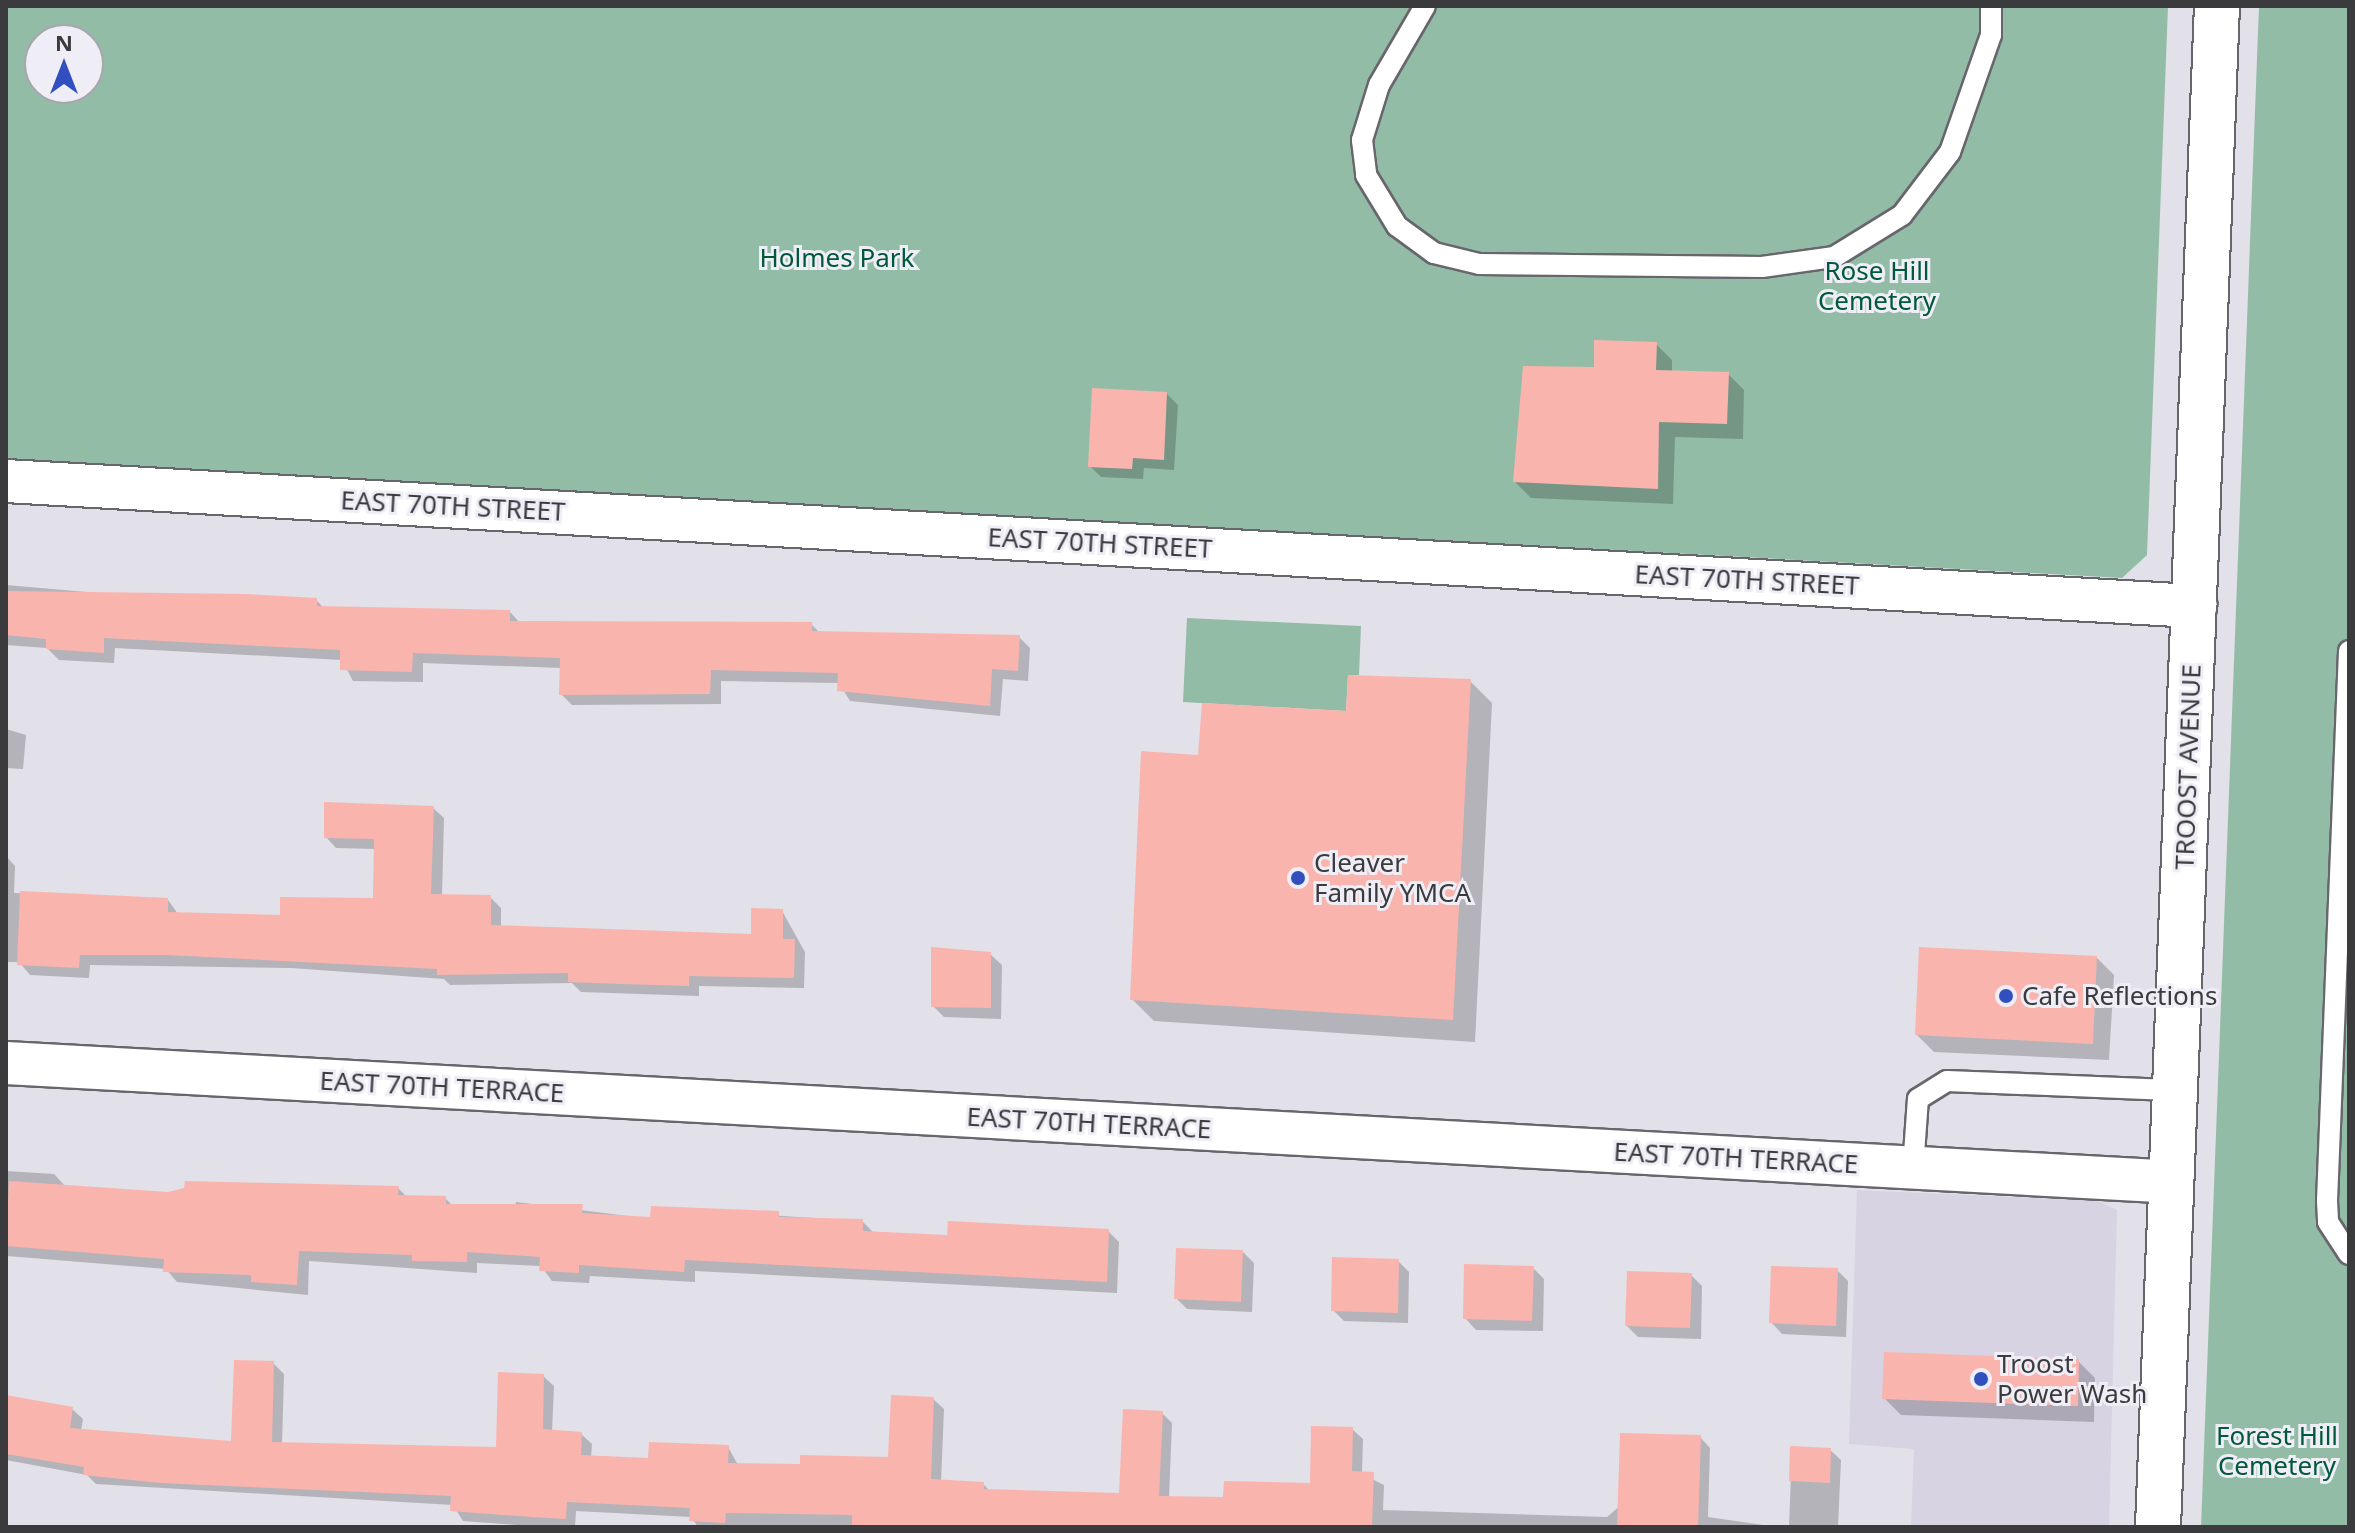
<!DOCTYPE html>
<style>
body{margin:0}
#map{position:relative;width:2355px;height:1533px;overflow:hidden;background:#e2e0e8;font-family:"Noto Sans",sans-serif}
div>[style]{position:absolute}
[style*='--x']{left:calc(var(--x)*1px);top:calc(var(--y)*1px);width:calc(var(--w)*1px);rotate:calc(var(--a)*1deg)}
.built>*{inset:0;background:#d7d3e3}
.green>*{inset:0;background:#93bca7}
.shadow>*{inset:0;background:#0003}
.building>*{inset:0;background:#fab4ae}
.roads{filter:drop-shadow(2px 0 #68666d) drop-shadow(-2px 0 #68666d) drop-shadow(0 2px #68666d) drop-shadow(0 -2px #68666d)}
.lane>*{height:20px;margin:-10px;padding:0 10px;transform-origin:10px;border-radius:10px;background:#fff}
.street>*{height:42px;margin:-21px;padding:0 21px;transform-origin:21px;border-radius:21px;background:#fff}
.secondary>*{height:44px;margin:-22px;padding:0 22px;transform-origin:22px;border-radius:22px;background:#fff}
.dots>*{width:22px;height:22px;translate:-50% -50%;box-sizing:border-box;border:4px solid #efedf6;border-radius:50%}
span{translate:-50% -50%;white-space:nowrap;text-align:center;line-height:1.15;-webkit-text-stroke:6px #efedf6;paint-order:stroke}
.park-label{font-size:26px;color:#00593b}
.street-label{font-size:26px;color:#3b3b3e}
.poi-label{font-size:26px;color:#3b3b3e}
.left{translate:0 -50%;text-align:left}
.frame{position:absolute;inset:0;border:8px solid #3b3b3e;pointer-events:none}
.north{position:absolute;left:24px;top:24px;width:80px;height:80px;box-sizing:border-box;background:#efedf6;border:2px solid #a7a6ac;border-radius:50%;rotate:0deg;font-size:22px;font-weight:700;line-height:32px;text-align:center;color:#3b3b3e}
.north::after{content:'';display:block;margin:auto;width:28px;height:36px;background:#324fc0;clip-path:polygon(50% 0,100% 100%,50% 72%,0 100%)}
</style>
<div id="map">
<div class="built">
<i style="clip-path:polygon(1857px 1190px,2098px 1201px,2117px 1210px,2109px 1527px,1911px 1527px,1914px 1449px,1849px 1444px)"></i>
</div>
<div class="green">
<i style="clip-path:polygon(evenodd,6px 6px,2168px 6px,2147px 555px,2122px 578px,6px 461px,6px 6px,40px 40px,88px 40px,88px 88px,40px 88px,40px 40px)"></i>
<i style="clip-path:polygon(2259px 6px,2349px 6px,2349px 1527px,2201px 1527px)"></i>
<i style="clip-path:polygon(1187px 618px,1361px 626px,1359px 675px,1348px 675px,1346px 711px,1183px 702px)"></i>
</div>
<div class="shadow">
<i style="clip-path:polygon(1656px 344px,1672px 360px,1672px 372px,1728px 374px,1744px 390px,1743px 439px,1675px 437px,1673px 504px,1531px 498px,1515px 482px)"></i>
<i style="clip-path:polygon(1167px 394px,1178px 405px,1174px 470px,1144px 468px,1143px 479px,1101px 477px,1090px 466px)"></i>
<i style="clip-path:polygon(6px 585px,144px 597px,316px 600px,324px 608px,510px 612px,520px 623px,811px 624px,820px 633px,1019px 637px,1030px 648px,1028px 681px,1003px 679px,1000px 716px,850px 701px,839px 683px,721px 681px,721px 704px,572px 705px,561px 694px,562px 668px,423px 663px,423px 682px,353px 681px,342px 660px,115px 648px,114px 663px,59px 660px,47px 648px,6px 645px)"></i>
<i style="clip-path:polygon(1470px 681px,1492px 703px,1475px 1042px,1154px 1021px,1132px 999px,1200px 757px)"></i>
<i style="clip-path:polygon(6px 729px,26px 735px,23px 769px,6px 768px)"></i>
<i style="clip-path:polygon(433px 808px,444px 818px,442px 896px,490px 897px,501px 908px,501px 927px,752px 936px,782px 911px,805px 952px,804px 988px,699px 986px,699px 996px,581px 992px,572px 983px,450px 985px,444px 979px,291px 968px,90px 965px,89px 978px,30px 975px,19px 962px,6px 962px,6px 856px,15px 866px,14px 893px,168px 900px,178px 914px,282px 918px,375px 900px,376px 849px,336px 848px,326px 837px)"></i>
<i style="clip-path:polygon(990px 954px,1002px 965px,1001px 1019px,944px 1017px,933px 1006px)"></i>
<i style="clip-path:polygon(2097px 958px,2114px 975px,2109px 1060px,1934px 1052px,1917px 1035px)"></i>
<i style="clip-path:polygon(6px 1171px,54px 1174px,65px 1186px,168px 1194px,398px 1188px,407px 1197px,445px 1198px,454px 1207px,515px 1210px,516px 1202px,652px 1219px,653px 1208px,862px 1221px,873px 1232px,949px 1237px,1108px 1231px,1119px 1242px,1117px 1293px,695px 1271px,695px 1282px,590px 1276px,589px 1283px,552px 1281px,541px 1266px,477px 1263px,477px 1273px,309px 1261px,308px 1295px,177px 1282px,166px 1269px,7px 1256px,6px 1280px)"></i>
<i style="clip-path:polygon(1243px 1252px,1254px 1263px,1252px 1312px,1187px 1309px,1176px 1298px)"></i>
<i style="clip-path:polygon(1398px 1261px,1409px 1272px,1408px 1323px,1344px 1321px,1333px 1310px)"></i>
<i style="clip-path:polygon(1533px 1268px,1544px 1279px,1543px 1331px,1476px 1330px,1465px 1318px)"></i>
<i style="clip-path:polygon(1837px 1270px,1848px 1281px,1846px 1337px,1782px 1334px,1771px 1322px)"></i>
<i style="clip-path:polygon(1691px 1275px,1702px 1286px,1701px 1339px,1638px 1337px,1627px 1326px)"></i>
<i style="clip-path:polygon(2078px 1361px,2095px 1378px,2094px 1422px,1901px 1415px,1884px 1398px)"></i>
<i style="clip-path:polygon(273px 1363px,284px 1374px,282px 1444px,498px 1449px,543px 1376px,554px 1386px,552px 1432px,581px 1434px,592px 1444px,591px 1457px,650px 1460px,728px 1447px,738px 1465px,802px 1466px,890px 1459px,933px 1399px,944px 1409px,941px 1482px,983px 1484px,991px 1492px,1121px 1495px,1162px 1413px,1172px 1423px,1169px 1498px,1225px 1499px,1312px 1485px,1352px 1429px,1363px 1439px,1362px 1474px,1384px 1485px,1383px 1510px,1607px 1517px,1700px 1437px,1710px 1448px,1708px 1517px,1777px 1527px,698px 1527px,691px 1517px,576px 1511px,575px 1527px,544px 1527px,463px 1521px,453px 1505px,96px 1484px,87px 1475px,6px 1460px,6px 1400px,72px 1409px,83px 1419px,81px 1431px,232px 1443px)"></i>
<i style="clip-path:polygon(1792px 1448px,1830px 1450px,1841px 1460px,1838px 1527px,1789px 1527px)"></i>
</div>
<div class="building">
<i style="clip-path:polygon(1594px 340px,1657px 342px,1656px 370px,1729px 372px,1727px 424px,1659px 422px,1658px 489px,1513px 482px,1523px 366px,1594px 367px)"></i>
<i style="clip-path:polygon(1092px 388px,1167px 392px,1164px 460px,1133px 458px,1132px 469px,1088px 467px)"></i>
<i style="clip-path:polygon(6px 591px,246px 594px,317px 598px,317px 606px,510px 610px,510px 621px,812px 622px,812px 631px,1020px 635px,1018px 671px,992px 669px,990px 706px,837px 691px,838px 673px,711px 670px,710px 694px,559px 695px,560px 658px,413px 653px,412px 672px,340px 670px,340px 650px,104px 638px,104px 653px,46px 649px,46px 639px,6px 635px)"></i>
<i style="clip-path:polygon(1348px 675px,1471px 679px,1453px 1020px,1130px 1000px,1141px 751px,1198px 755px,1202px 703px,1346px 711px)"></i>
<i style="clip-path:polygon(324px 802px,434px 806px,431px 894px,491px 895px,491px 925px,751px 934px,751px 908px,783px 909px,783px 939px,795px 939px,794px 978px,689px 976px,689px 986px,622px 984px,568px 982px,568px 973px,437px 975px,437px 969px,167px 955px,80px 955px,79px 968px,17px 965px,20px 891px,168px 898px,168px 912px,280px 915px,280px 897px,373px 898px,374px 839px,324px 838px)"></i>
<i style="clip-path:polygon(931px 947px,991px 952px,991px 1008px,931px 1007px)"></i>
<i style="clip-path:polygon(1919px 947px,2097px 956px,2093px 1044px,1915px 1035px)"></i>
<i style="clip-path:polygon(9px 1181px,168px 1192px,184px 1188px,185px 1181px,399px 1186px,398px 1195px,446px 1196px,446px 1204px,583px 1204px,582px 1213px,650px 1217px,651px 1206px,779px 1211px,779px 1217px,863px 1219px,863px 1231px,947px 1235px,948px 1221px,1109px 1229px,1107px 1282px,685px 1260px,684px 1272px,579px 1265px,579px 1273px,539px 1271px,540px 1257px,467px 1252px,467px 1262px,412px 1261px,412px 1255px,299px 1251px,297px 1285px,251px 1282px,251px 1275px,163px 1272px,164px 1259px,6px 1246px)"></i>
<i style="clip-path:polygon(1176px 1248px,1243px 1250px,1241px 1302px,1174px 1299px)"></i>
<i style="clip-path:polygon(1332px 1257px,1399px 1259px,1398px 1313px,1331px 1311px)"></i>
<i style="clip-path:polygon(1464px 1264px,1534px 1266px,1532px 1321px,1463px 1319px)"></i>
<i style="clip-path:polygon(1771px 1266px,1838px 1268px,1836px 1326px,1769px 1323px)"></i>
<i style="clip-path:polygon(1627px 1271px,1692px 1273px,1690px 1328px,1625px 1326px)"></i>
<i style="clip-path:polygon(1884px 1352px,2079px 1359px,2078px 1406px,1882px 1399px)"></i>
<i style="clip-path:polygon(234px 1360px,274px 1361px,272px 1442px,496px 1447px,498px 1372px,544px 1374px,543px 1429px,582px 1432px,581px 1455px,648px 1458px,649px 1442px,729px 1445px,728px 1463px,800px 1464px,800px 1455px,888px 1457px,891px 1395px,934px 1397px,931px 1479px,984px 1482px,984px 1489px,1119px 1493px,1123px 1409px,1163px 1411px,1159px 1496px,1223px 1497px,1224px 1481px,1310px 1483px,1311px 1426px,1353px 1427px,1352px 1471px,1374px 1472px,1372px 1527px,852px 1527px,852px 1515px,726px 1513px,725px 1523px,689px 1521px,690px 1508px,567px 1502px,566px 1519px,532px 1517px,450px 1511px,451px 1496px,161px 1483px,83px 1475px,84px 1467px,6px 1454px,6px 1395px,73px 1407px,70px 1428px,231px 1441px)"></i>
<i style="clip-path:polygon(1620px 1433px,1701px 1435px,1698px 1527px,1617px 1527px)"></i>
<i style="clip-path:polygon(1790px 1446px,1831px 1448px,1830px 1483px,1789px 1481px)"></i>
</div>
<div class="roads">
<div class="lane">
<i style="--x:1425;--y:6;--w:91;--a:120.2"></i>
<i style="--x:1379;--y:85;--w:58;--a:107.2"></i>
<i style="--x:1362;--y:140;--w:35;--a:83"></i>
<i style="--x:1366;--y:175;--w:60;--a:58.7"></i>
<i style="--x:1397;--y:226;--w:46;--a:36.1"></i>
<i style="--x:1434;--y:253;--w:46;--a:13.7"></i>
<i style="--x:1479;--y:264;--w:283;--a:0.6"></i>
<i style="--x:1762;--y:267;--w:73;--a:-7.9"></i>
<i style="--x:1834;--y:257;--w:80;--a:-31.7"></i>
<i style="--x:1902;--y:215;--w:79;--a:-52.7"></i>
<i style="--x:1950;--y:152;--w:124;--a:-70.7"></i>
<i style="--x:1991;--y:35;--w:29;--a:-90"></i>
<i style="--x:2349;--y:651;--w:550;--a:92.29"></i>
<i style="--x:2327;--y:1201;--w:21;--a:87"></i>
<i style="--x:2328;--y:1222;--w:38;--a:57"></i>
<i style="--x:1913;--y:1168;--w:69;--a:-85.9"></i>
<i style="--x:1918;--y:1099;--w:34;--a:-32"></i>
<i style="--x:1947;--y:1081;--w:229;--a:2.3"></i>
</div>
<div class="street">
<i style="--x:6;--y:481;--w:2193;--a:3.27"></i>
<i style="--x:6;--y:1063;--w:2169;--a:3.14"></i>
</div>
<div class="secondary">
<i style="--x:2158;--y:1527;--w:1522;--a:-87.78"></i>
</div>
</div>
<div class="dots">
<i style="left:1298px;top:878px;background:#324fc0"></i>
<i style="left:2006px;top:996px;background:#324fc0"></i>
<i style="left:1981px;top:1379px;background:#324fc0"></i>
</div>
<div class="park-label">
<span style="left:837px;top:258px">Holmes Park</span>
<span style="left:1877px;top:286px">Rose Hill<br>Cemetery</span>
<span style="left:2277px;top:1451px">Forest Hill<br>Cemetery</span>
</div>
<div class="street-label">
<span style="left:453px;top:506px;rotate:3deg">EAST 70TH STREET</span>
<span style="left:1100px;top:543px;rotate:3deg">EAST 70TH STREET</span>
<span style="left:1747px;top:580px;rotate:3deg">EAST 70TH STREET</span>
<span style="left:2188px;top:767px;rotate:-88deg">TROOST AVENUE</span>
<span style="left:442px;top:1087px;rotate:3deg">EAST 70TH TERRACE</span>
<span style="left:1089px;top:1123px;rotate:3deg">EAST 70TH TERRACE</span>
<span style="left:1736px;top:1158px;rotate:3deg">EAST 70TH TERRACE</span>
</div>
<div class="poi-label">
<span class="left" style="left:1314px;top:878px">Cleaver<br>Family YMCA</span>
<span class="left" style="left:2022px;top:996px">Cafe Reflections</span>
<span class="left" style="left:1997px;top:1379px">Troost<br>Power Wash</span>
</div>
<div class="frame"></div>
<div class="north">N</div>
</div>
